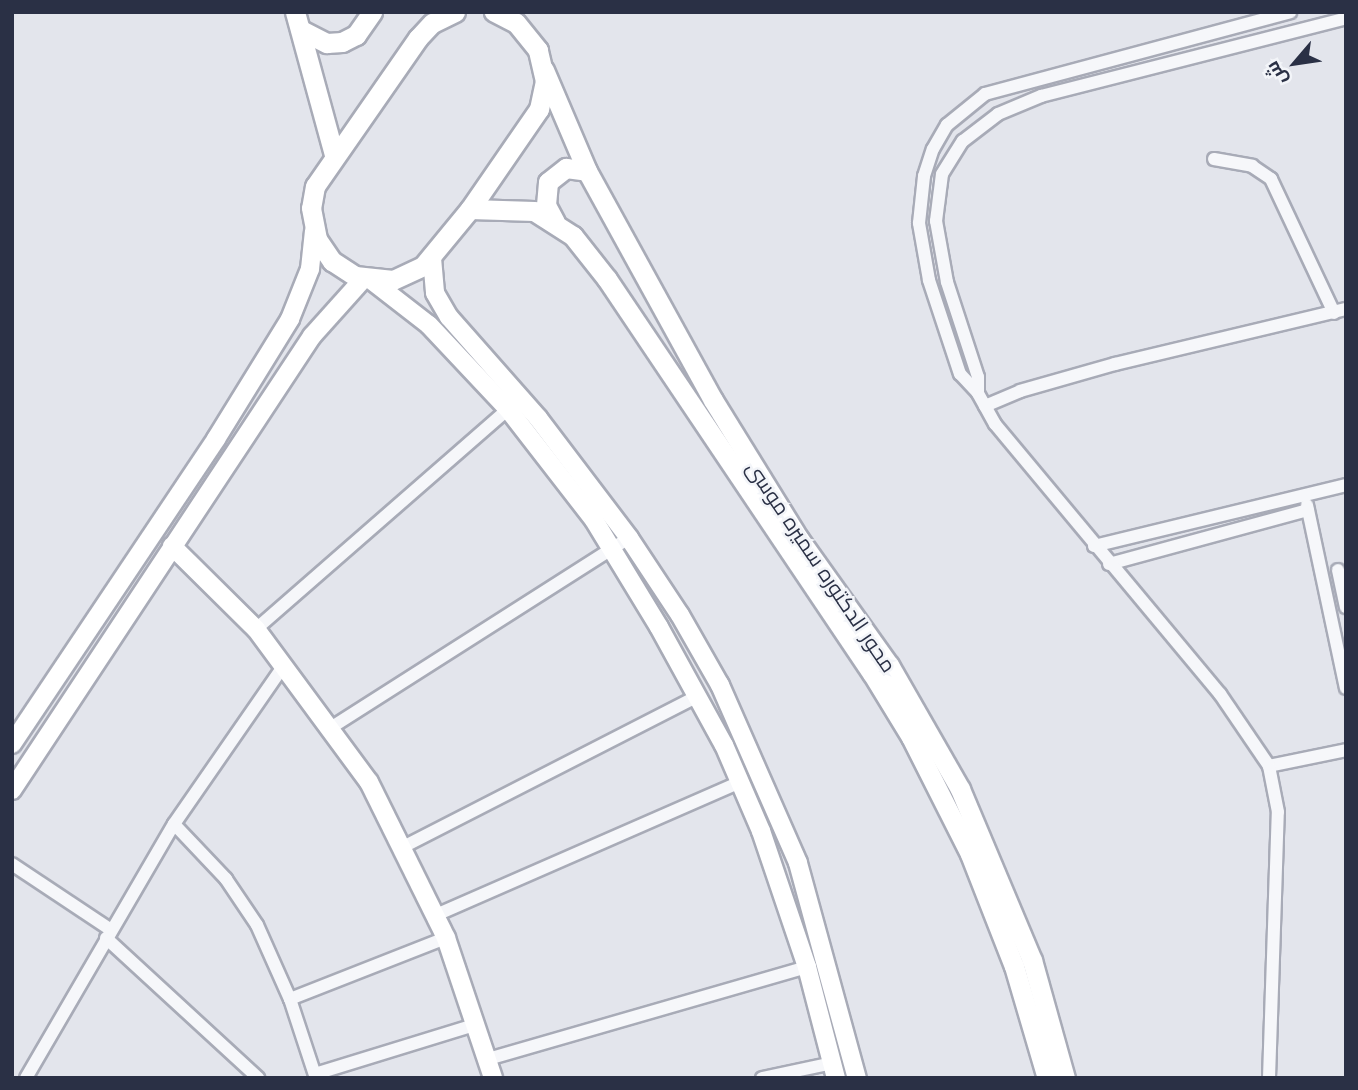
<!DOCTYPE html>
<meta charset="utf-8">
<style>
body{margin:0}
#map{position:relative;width:1358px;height:1090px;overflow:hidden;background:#e3e5ec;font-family:Inter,Cairo,sans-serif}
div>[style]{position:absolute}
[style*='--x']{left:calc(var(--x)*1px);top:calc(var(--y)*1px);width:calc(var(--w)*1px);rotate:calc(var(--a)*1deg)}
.roads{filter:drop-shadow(2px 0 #a8abb7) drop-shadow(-2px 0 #a8abb7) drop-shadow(0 2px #a8abb7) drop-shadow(0 -2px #a8abb7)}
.street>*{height:12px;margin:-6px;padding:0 6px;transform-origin:6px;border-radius:6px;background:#f6f7fa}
.secondary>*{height:18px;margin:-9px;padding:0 9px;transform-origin:9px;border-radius:9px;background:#fff}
.primary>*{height:19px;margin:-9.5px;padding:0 9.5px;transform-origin:9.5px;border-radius:9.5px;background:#fff}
span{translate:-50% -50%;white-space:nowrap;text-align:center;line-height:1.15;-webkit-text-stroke:5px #f3f5f9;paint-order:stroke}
.street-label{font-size:21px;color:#2a3045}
.frame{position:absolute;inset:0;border:14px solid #2a3045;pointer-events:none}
.north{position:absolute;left:1260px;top:28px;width:70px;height:70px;-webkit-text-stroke:5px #f3f5f9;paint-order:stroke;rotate:241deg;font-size:19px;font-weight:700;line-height:28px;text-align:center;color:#2a3045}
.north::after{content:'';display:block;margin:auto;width:24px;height:32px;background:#2a3045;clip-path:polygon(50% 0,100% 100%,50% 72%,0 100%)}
</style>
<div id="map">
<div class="roads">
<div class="street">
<i style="--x:1214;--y:159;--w:39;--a:10"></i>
<i style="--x:1252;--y:166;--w:23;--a:34"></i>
<i style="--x:1271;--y:179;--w:148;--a:64.8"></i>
<i style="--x:978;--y:393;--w:16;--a:-90"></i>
<i style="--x:978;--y:377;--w:100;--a:-108.1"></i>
<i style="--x:947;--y:282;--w:62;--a:-100.2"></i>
<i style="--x:936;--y:221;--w:47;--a:-82.7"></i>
<i style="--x:942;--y:174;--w:39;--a:-58"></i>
<i style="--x:963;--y:141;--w:44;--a:-37.6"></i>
<i style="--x:998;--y:114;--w:47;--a:-22.7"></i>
<i style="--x:1041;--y:96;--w:315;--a:-14.3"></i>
<i style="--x:985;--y:406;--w:38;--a:-23"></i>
<i style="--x:1020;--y:391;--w:99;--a:-15.9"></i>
<i style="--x:1115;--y:364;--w:237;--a:-13.4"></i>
<i style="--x:1307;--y:505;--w:187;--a:78"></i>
<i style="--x:1094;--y:546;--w:259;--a:-13.6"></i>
<i style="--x:1109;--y:564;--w:206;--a:-15.2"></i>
<i style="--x:1338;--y:570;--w:38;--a:78"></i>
<i style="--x:256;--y:629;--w:335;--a:-41.1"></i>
<i style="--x:332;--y:727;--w:352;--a:-32.5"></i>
<i style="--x:1269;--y:766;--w:79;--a:-11.7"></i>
<i style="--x:174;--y:824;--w:76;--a:46.6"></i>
<i style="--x:226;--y:879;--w:55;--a:56"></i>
<i style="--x:257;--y:925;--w:81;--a:66"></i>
<i style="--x:290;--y:999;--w:83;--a:71.8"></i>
<i style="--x:403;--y:847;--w:331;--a:-27.1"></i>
<i style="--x:12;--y:864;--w:119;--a:33.7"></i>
<i style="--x:436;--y:915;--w:332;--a:-23.6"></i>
<i style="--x:106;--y:938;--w:207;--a:42.6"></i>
<i style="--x:290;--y:999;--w:168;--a:-21.4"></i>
<i style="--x:488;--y:1059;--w:332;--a:-16.1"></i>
<i style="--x:315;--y:1074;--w:170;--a:-17.1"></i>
<i style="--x:26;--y:1078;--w:294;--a:-59.8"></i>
<i style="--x:174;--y:824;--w:193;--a:-55.3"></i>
<i style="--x:762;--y:1078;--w:73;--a:-11.9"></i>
<i style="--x:1269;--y:1078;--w:266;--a:-88.1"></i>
<i style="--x:1278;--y:812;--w:47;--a:-101.1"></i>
<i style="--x:1269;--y:766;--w:87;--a:-124.2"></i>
<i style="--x:1220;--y:694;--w:351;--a:-129.8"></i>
<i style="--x:995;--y:424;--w:35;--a:-119"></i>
<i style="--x:978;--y:393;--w:26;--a:-133"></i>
<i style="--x:960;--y:374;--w:99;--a:-108.3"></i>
<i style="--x:929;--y:280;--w:58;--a:-100"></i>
<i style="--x:919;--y:223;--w:47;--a:-83.9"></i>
<i style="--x:924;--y:176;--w:28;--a:-72"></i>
<i style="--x:933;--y:149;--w:28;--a:-60"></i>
<i style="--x:947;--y:125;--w:49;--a:-39.2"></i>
<i style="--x:985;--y:94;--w:316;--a:-15"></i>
</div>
<div class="secondary">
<i style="--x:432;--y:258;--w:35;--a:85"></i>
<i style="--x:435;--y:293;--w:28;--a:60"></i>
<i style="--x:449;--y:317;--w:135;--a:48.6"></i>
<i style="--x:538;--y:418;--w:151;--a:52.8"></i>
<i style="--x:629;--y:538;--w:92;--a:56.5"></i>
<i style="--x:680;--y:615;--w:81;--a:60.3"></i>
<i style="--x:720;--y:685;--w:194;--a:66.3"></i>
<i style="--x:798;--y:863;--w:223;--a:74.7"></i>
<i style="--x:371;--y:280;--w:73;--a:37.8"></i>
<i style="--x:429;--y:325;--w:115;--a:46.8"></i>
<i style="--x:508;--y:409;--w:140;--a:52.2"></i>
<i style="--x:594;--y:520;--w:125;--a:58.7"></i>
<i style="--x:659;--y:627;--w:135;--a:61.2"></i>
<i style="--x:724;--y:745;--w:94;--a:66.7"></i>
<i style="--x:761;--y:831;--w:144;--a:71.3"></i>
<i style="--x:807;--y:967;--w:115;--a:75.4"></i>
<i style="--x:172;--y:546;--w:118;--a:44.7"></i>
<i style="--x:256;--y:629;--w:190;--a:53.6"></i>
<i style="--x:369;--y:782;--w:174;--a:63.7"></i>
<i style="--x:446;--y:938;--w:148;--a:71.4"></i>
<i style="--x:12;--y:744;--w:367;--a:-56.2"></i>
<i style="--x:216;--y:439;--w:141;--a:-58.3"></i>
<i style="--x:290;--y:319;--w:54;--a:-68.2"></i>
<i style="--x:310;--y:269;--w:38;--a:-84"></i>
<i style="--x:12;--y:790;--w:544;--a:-56.54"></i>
<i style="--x:312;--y:336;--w:78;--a:-48.1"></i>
</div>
<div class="primary">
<i style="--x:295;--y:12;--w:148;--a:74.7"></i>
<i style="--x:455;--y:12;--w:25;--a:154"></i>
<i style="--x:432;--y:23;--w:21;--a:133"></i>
<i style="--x:418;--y:38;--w:180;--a:124.8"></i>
<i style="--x:315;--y:186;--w:22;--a:100"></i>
<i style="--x:311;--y:208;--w:32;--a:79"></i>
<i style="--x:317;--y:239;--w:27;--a:56"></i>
<i style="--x:332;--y:261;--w:27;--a:33"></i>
<i style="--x:355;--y:276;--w:38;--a:6"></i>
<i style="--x:393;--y:280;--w:33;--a:-25"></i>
<i style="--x:423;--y:266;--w:74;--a:-50.5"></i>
<i style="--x:470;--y:209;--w:121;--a:-55.4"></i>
<i style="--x:539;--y:109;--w:29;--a:-78"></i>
<i style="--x:545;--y:81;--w:32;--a:-103"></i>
<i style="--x:538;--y:50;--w:35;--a:-129"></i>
<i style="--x:516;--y:23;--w:25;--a:-153"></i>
<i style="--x:301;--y:30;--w:29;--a:27"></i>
<i style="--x:327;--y:43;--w:15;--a:-4"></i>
<i style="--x:342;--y:42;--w:16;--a:-27"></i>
<i style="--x:356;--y:35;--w:28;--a:-55"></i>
<i style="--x:544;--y:70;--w:110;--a:66.9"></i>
<i style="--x:587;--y:171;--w:261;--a:61.2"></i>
<i style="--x:713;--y:400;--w:163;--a:58.3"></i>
<i style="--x:799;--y:539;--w:155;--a:54.5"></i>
<i style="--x:889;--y:665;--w:143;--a:60.2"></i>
<i style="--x:960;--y:789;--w:186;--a:67.2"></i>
<i style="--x:1032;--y:960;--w:123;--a:74.4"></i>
<i style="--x:470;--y:209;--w:64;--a:1.8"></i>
<i style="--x:534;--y:211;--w:46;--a:32.7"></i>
<i style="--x:573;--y:236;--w:55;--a:51.7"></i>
<i style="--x:607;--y:279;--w:475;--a:56.1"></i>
<i style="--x:872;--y:673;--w:75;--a:58.6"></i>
<i style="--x:911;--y:737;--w:131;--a:63.2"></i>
<i style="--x:970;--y:854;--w:120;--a:68.6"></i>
<i style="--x:1014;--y:966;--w:117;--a:73.6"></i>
<i style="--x:555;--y:222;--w:19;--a:-118"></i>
<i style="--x:546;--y:205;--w:23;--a:-85"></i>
<i style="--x:548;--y:182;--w:23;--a:-38"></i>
<i style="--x:566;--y:168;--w:21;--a:8"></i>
</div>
</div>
<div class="street-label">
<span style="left:821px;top:567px;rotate:56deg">محور الدكتوره سميره موسى</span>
</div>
<div class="frame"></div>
<div class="north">ش</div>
</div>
